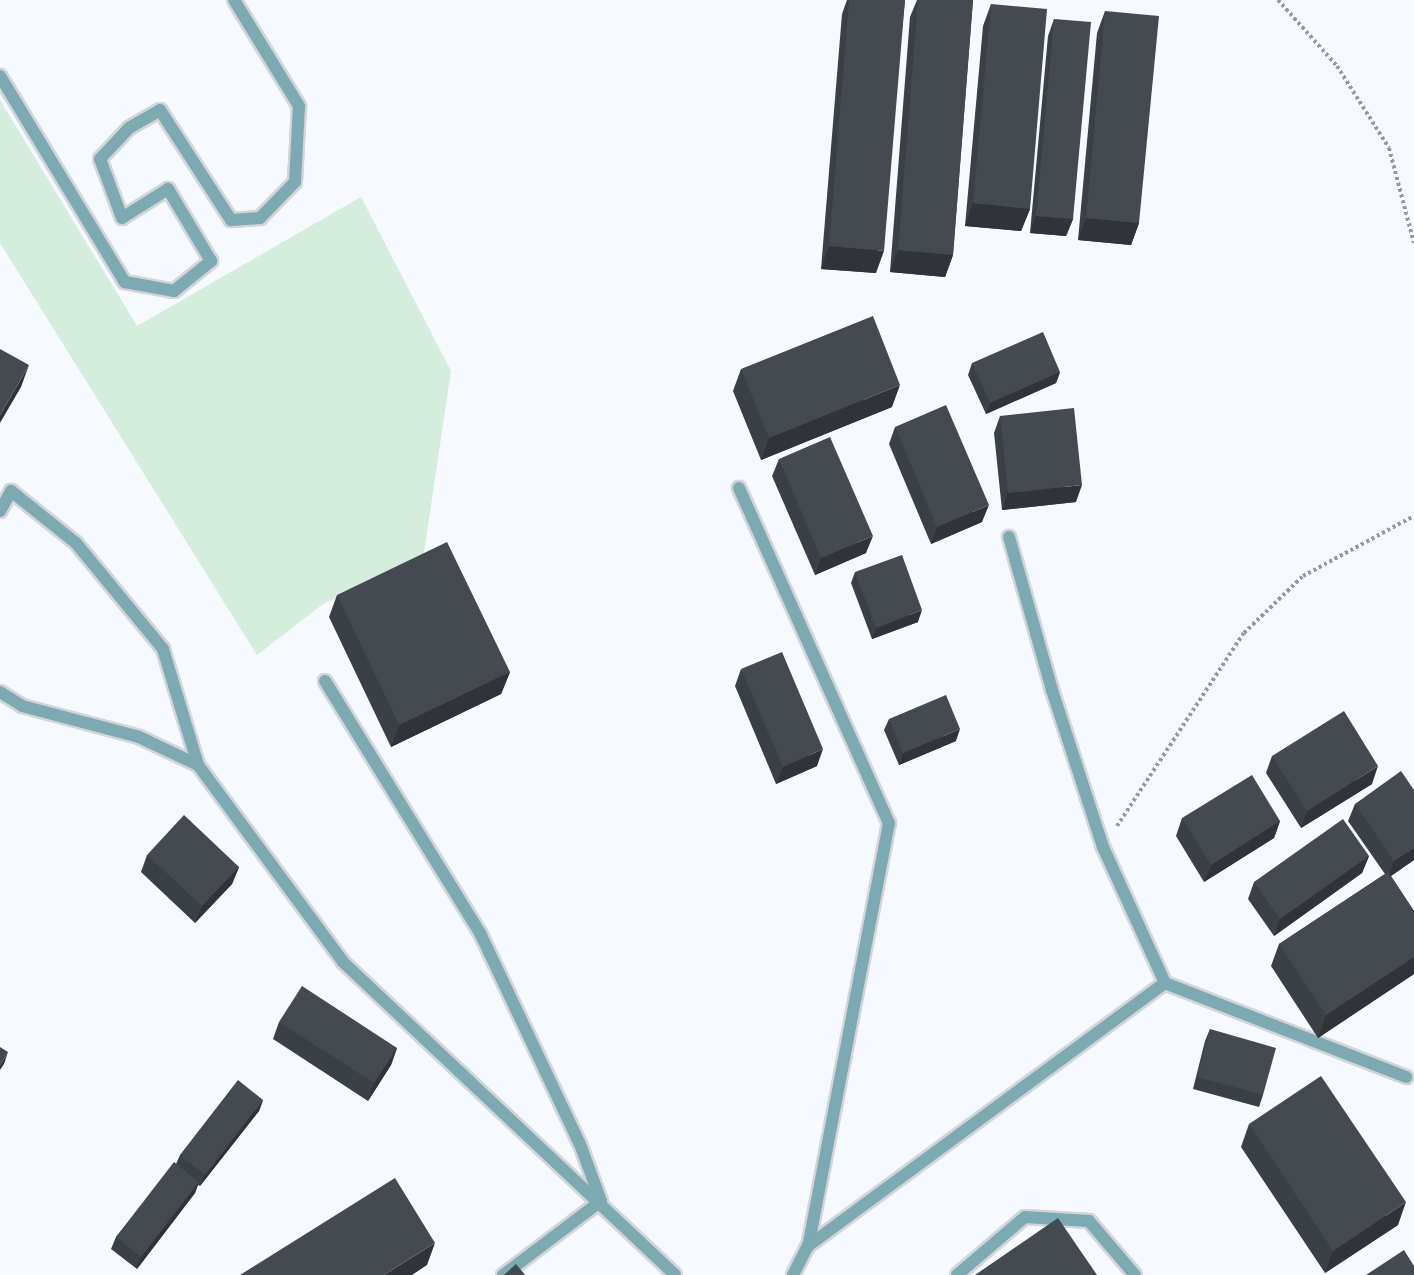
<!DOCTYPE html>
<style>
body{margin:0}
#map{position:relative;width:1414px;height:1275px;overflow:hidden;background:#f6f9fe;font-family:Ubuntu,sans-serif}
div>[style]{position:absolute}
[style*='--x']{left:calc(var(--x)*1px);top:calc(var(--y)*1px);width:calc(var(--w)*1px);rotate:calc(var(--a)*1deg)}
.green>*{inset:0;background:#d4eddc}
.path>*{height:4px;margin-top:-2px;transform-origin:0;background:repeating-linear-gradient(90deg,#95989c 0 3px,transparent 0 6px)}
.roads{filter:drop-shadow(2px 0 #d2d5da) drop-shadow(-2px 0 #d2d5da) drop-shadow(0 2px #d2d5da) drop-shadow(0 -2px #d2d5da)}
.service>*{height:12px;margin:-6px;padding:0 6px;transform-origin:6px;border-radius:6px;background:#7da9b1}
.wall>*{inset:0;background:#3a4045}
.shaded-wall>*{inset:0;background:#303438}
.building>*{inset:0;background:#444a50}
span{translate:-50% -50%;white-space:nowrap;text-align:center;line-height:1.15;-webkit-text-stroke:6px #f6f9fe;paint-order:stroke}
</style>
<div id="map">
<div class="green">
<i style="clip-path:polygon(0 100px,137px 326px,361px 197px,451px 371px,423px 559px,323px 604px,257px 655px,0 243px)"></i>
</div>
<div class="path">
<i style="--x:1278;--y:0;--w:89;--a:48.2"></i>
<i style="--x:1337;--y:66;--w:97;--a:57.6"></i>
<i style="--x:1389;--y:148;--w:98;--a:75.3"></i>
<i style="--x:1117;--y:826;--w:231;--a:-56.7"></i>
<i style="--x:1244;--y:633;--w:82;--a:-44"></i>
<i style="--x:1303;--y:576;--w:126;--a:-28.4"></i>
</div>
<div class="roads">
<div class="service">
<i style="--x:0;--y:76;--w:241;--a:58.8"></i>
<i style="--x:125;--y:282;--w:50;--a:10.4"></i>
<i style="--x:174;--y:291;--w:48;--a:-39"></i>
<i style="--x:211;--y:261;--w:84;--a:-120.8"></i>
<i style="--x:168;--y:189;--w:54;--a:147.8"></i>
<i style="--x:122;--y:218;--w:63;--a:-110.4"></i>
<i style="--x:100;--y:159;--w:42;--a:-46.9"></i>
<i style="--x:129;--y:128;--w:36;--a:-30"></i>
<i style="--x:160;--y:110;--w:131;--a:57.2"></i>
<i style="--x:231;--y:220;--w:29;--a:-4"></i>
<i style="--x:260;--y:218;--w:50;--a:-45.8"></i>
<i style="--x:295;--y:182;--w:76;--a:-87"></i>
<i style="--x:299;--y:106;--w:124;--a:-121.5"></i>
<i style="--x:739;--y:488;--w:367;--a:65.9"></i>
<i style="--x:889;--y:823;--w:431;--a:100.8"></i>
<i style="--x:0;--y:511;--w:23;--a:-61"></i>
<i style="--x:11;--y:491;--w:83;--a:38.7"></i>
<i style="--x:76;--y:543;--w:137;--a:50.6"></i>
<i style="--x:163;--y:649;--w:121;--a:73.2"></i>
<i style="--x:198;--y:765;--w:245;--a:53.6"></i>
<i style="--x:343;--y:962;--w:456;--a:43.3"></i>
<i style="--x:1009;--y:537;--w:159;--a:74.3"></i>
<i style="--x:1052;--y:690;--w:165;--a:72"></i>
<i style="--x:1103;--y:847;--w:149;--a:65.5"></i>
<i style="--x:325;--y:681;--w:298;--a:58.4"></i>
<i style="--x:481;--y:935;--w:231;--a:64.7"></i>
<i style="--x:580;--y:1144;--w:61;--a:69.8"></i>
<i style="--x:601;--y:1201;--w:123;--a:142.9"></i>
<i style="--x:0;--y:692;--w:26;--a:32"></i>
<i style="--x:22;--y:706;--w:121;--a:14.8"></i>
<i style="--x:139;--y:737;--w:65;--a:25.4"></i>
<i style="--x:793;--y:1275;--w:33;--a:-63"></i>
<i style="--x:808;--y:1246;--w:443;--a:-36.4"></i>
<i style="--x:1165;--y:983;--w:259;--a:21.3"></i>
<i style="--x:957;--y:1275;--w:89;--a:-40.5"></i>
<i style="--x:1025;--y:1217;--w:64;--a:3.6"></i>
<i style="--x:1089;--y:1221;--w:71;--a:49.6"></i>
</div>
</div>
<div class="wall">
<i style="clip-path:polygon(847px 0,905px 0,876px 273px,821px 269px,842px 14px)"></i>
<i style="clip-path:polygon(917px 0,973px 0,953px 255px,945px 277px,890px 272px,910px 17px)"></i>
<i style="clip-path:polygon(991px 4px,1030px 209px,1021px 231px,965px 226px,983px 26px)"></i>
<i style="clip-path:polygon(1105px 11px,1139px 223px,1131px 245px,1078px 240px,1097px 33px)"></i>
<i style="clip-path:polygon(1054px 19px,1073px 219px,1066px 236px,1030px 233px,1048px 36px)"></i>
<i style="clip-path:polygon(972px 363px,1060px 372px,1056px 383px,986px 414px,968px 375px)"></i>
<i style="clip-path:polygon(741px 369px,892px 407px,761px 460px,733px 391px)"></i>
<i style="clip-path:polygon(1000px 416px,1076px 502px,1002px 510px,994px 433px)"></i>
<i style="clip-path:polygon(895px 427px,982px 522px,931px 544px,889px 444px)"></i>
<i style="clip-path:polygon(779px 459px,866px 553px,815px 575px,772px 476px)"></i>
<i style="clip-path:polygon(855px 572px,918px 622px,872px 639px,851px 583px)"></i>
<i style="clip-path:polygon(337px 595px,510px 672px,501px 694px,391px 747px,329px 617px)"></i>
<i style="clip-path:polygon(741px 669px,817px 766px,776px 784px,735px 686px)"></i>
<i style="clip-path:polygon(889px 719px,956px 741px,899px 765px,884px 730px)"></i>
<i style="clip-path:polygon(1272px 756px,1372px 784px,1301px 828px,1266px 773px)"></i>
<i style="clip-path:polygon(1414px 790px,1414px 860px,1391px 876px,1414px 911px,1414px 974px,1318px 1038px,1271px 966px,1279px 944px,1385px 874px,1348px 821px,1355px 804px)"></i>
<i style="clip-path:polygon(1182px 818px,1280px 821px,1274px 838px,1204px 882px,1176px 836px)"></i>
<i style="clip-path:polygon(147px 855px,239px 867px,232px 884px,195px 923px,141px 872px)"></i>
<i style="clip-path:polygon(1369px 856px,1362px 873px,1274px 936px,1248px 899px,1254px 882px)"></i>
<i style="clip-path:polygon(279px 1022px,397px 1048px,391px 1065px,368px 1101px,273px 1039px)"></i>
<i style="clip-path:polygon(1210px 1029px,1263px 1095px,1259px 1107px,1193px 1089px,1205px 1041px)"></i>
<i style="clip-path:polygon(263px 1100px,259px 1111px,200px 1186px,198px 1185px,195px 1193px,137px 1269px,111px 1249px,116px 1237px,176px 1164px,180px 1155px)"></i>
<i style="clip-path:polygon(1249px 1124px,1398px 1225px,1325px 1273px,1241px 1147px)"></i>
</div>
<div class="shaded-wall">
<i style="clip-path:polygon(973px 203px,1030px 209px,1021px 231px,965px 226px)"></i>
<i style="clip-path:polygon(1036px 216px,1073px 219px,1066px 236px,1030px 233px)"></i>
<i style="clip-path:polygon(1086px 218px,1139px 223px,1131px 245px,1078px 240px)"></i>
<i style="clip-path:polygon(829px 246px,884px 251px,876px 273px,821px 269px)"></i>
<i style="clip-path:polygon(898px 250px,953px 255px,945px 277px,890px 272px)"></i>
<i style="clip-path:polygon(29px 365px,21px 387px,0 423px,0 415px)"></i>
<i style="clip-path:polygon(1060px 372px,1056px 383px,986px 414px,990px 403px)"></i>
<i style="clip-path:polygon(900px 385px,892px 407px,761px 460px,769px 438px)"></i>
<i style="clip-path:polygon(1082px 485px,1076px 502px,1002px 510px,1008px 493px)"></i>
<i style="clip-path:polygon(989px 505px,982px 522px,931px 544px,937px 527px)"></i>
<i style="clip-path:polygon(873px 536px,866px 553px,815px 575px,821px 558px)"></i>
<i style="clip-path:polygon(922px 610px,918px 622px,872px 639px,876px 628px)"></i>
<i style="clip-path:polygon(510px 672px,501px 694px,391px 747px,399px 725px)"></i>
<i style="clip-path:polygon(960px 729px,956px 741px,899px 765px,903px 753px)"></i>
<i style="clip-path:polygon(823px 749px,817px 766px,776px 784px,783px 767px)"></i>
<i style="clip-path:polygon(1378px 766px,1372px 784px,1301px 828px,1307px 811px)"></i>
<i style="clip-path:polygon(1280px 821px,1274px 838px,1204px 882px,1211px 865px)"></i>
<i style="clip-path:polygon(1414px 848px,1414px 860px,1388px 878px,1394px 861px)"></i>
<i style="clip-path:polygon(1369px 856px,1362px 873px,1274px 936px,1280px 919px)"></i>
<i style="clip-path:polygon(239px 867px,232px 884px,195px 923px,202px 906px)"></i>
<i style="clip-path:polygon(1414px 957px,1414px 974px,1318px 1038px,1326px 1015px)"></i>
<i style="clip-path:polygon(397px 1048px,391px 1065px,368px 1101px,374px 1083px)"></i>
<i style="clip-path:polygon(8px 1052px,4px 1064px,0 1070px,0 1065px)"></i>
<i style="clip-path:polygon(263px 1100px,259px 1111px,200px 1186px,205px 1175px)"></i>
<i style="clip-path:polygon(199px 1182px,195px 1193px,137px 1269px,141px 1257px)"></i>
<i style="clip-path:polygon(1406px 1202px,1398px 1225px,1325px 1273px,1333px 1251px)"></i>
<i style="clip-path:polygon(435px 1243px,427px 1265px,412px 1275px,384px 1275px)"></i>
</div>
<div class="building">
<i style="clip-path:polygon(849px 0,905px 0,884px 251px,829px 246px)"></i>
<i style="clip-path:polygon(918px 0,973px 0,953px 255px,898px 250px)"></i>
<i style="clip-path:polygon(991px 4px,1047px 9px,1030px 209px,973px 203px)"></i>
<i style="clip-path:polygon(1105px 11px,1159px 16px,1139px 223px,1086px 218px)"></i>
<i style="clip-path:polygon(1054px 19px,1091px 22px,1073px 219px,1036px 216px)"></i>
<i style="clip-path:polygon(873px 316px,900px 385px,769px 438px,741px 369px)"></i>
<i style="clip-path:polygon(1043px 332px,1060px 372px,990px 403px,972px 363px)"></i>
<i style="clip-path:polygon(0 349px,29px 365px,0 415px)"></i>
<i style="clip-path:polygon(946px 405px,989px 505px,937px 527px,895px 427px)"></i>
<i style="clip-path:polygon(1074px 408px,1082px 485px,1008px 493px,1000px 416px)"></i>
<i style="clip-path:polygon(830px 437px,873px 536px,821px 558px,779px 459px)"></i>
<i style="clip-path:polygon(447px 542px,510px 672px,399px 725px,337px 595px)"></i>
<i style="clip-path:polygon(902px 555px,922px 610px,876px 628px,855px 572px)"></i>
<i style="clip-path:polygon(782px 652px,823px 749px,783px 767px,741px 669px)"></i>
<i style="clip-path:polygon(946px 695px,960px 729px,903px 753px,889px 719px)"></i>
<i style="clip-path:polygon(1344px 711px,1378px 766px,1307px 811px,1272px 756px)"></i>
<i style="clip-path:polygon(1401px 771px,1414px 790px,1414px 848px,1394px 861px,1355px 804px)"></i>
<i style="clip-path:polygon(1252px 775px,1280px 821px,1211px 865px,1182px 818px)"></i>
<i style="clip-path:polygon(184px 815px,239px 867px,202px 906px,147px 855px)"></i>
<i style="clip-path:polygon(1343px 819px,1369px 856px,1280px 919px,1254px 882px)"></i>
<i style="clip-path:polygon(1388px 872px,1414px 911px,1414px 957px,1326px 1015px,1279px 944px)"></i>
<i style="clip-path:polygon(302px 986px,397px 1048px,374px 1083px,279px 1022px)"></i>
<i style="clip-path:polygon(1210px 1029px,1276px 1048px,1263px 1095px,1197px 1077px)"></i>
<i style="clip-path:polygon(0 1047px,8px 1052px,0 1065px)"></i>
<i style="clip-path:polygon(1321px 1076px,1406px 1202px,1333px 1251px,1249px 1124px)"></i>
<i style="clip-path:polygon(238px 1080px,263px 1100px,205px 1175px,180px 1155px)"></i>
<i style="clip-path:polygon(174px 1162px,199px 1182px,141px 1257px,116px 1237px)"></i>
<i style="clip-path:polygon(395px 1178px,435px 1243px,384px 1275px,240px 1275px)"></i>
<i style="clip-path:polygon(1058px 1218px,1097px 1275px,975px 1275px)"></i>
<i style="clip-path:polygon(1404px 1250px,1414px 1266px,1414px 1275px,1366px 1275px)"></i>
<i style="clip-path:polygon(516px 1264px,525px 1275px,504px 1275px)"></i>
</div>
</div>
